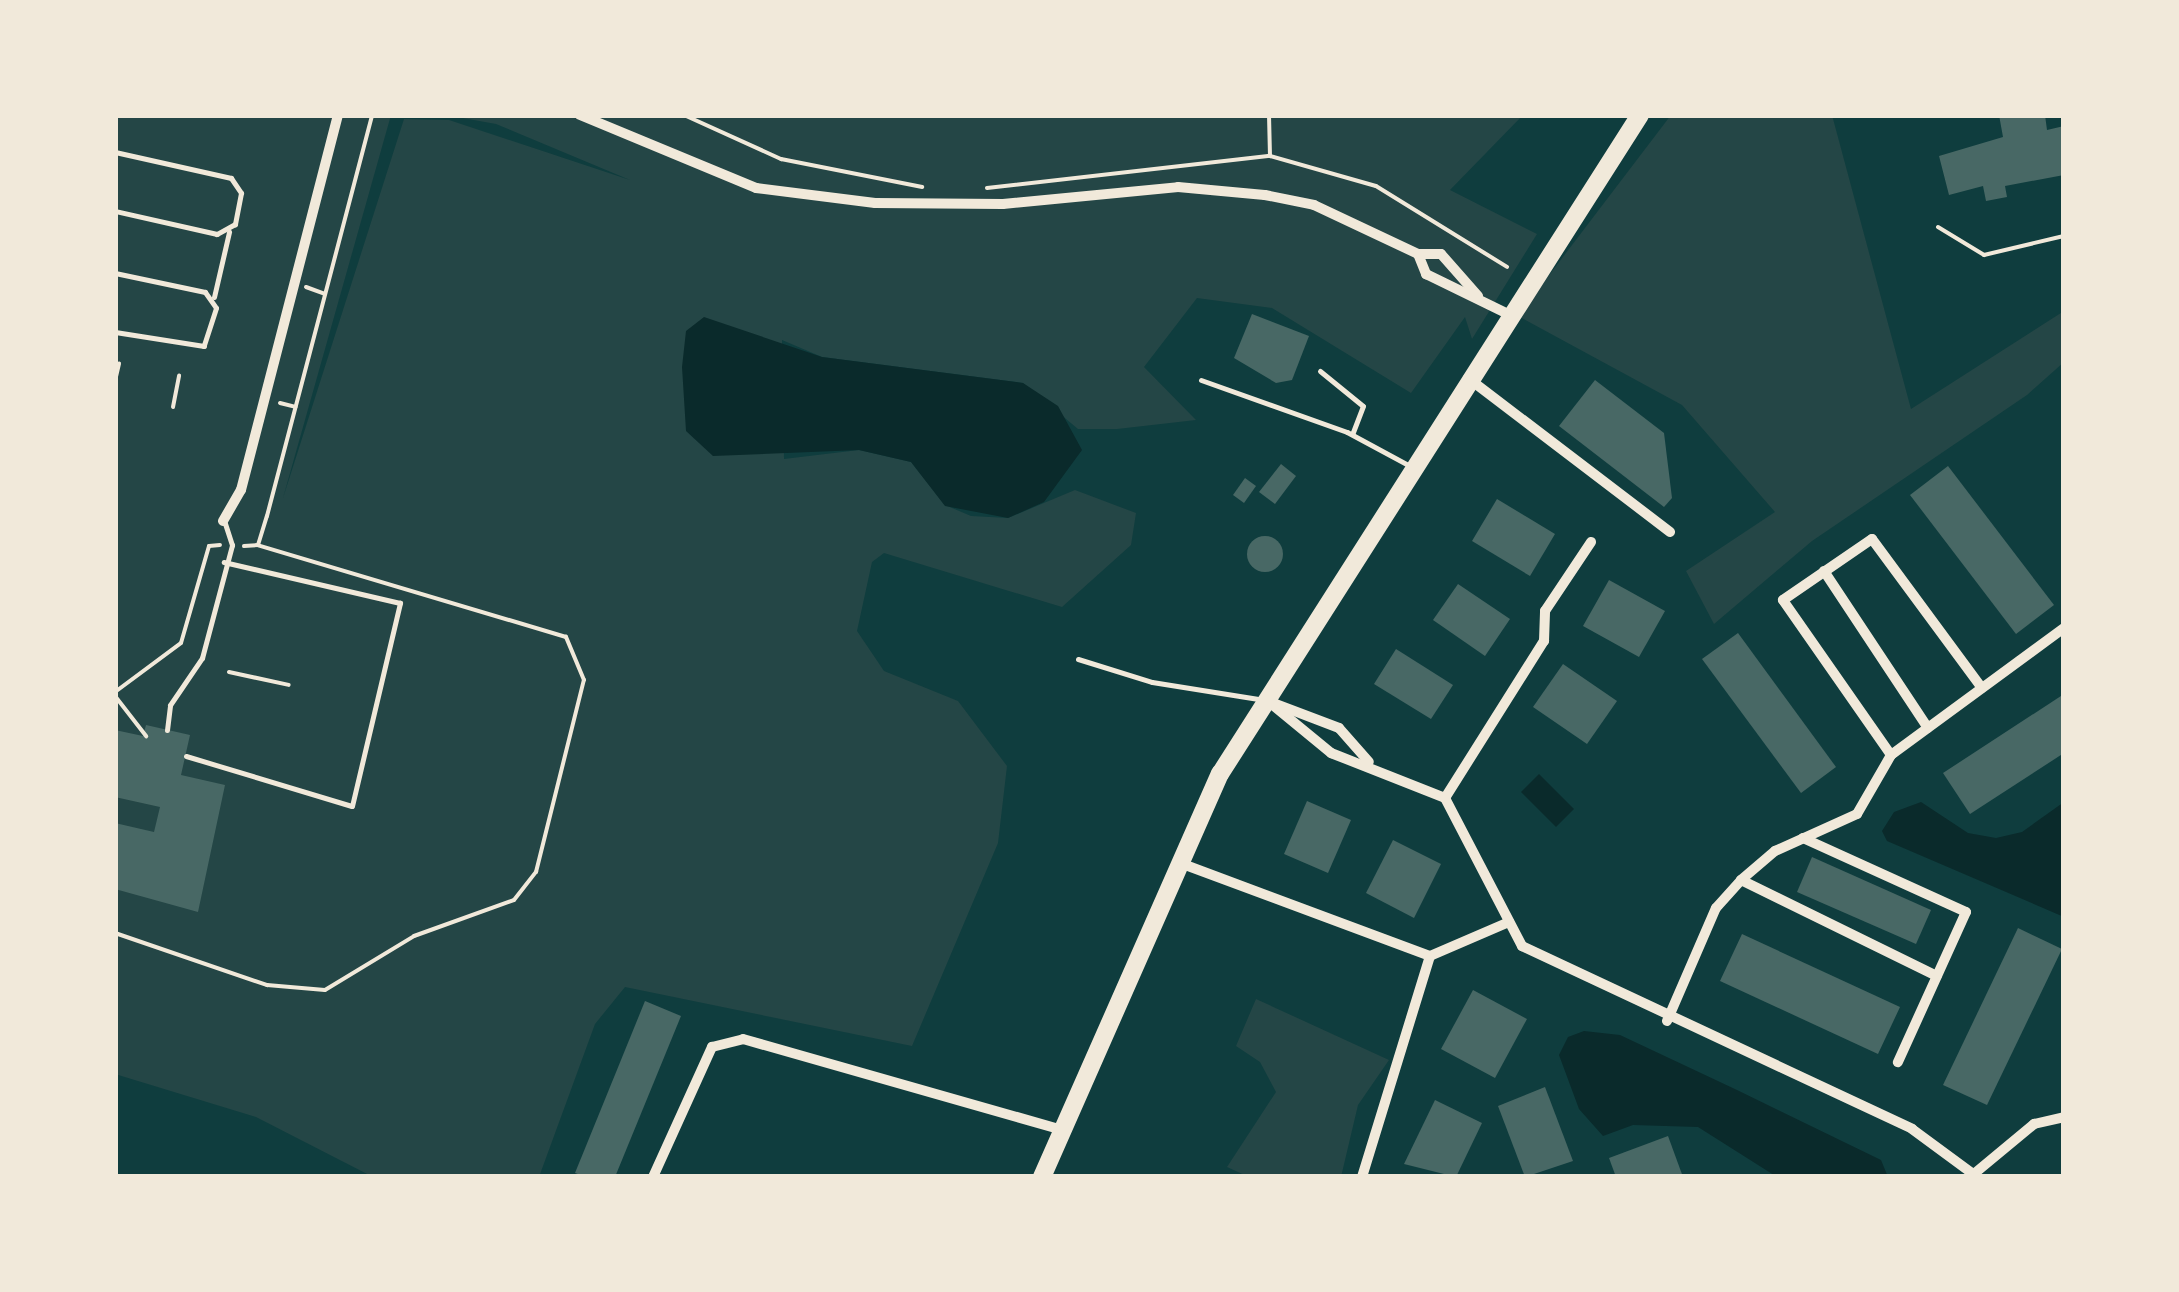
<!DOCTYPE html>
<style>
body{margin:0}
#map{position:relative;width:2179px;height:1292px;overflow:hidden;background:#0f3d3e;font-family:Raleway,sans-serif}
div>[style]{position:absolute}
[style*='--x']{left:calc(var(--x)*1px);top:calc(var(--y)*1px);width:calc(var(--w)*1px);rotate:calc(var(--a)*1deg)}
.green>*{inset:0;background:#244646}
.water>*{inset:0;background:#0a2a2b}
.building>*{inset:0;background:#486865}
.round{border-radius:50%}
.path>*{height:4px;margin:-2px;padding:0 2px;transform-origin:2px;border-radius:2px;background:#f1e9da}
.service>*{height:5px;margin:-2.5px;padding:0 2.5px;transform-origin:2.5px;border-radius:2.5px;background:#f1e9da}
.minor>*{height:10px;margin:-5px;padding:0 5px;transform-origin:5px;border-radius:5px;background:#f1e9da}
.primary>*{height:18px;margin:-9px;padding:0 9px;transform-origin:9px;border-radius:9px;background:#f1e9da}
span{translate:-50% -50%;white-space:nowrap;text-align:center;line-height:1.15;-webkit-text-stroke:10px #f1e9da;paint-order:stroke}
.frame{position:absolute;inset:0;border:118px solid #f1e9da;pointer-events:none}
</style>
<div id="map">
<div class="green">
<i style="clip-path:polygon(115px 115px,391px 115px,283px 498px,404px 119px,449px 120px,630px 180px,496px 124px,446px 115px,1523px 115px,1450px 190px,1537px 234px,1472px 339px,1465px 317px,1411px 393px,1272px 308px,1197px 298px,1144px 367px,1196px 420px,1117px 429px,1078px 429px,1023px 383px,822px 357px,782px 340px,784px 459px,859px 450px,911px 462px,945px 505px,971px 516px,1008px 518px,1075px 490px,1136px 513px,1131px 545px,1062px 607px,884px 553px,872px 562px,857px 631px,884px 671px,958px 701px,1007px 766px,998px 843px,912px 1046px,625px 987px,595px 1024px,539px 1177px,373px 1177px,256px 1117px,115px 1074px)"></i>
<i style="clip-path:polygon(1671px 115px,1832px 115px,1911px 409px,2064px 311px,2064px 362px,2027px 395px,1812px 541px,1714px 624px,1686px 571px,1775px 512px,1682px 405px,1518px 316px)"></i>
<i style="clip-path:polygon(1256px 999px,1389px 1060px,1358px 1105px,1341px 1177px,1249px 1177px,1227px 1167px,1276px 1092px,1260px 1062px,1236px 1046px)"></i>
</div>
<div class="water">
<i style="clip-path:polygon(704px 317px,822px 357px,1023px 383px,1058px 406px,1082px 450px,1044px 502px,1008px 518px,945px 506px,911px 462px,859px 450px,713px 456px,686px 431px,682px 367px,686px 331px)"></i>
<i style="clip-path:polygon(1539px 774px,1574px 809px,1556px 827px,1521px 792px)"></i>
<i style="clip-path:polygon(1921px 802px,1968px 833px,1996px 838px,2022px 832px,2064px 802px,2064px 917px,1887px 841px,1882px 831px,1894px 812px)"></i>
<i style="clip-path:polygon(1584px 1031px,1620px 1035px,1737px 1090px,1881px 1160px,1888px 1177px,1777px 1177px,1698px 1127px,1633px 1125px,1603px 1136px,1579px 1109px,1559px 1055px,1568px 1037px)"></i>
</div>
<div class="building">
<i style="clip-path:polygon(1999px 115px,2045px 115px,2047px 130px,2064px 126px,2064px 175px,2005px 186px,2007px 197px,1986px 201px,1983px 186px,1949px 195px,1939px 156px,2003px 137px)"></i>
<i style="clip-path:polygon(1252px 314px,1309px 336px,1292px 380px,1276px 383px,1234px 358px)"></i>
<i style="clip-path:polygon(1595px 380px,1664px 433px,1672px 498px,1664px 507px,1559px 426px)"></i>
<i style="clip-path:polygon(1281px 464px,1296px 476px,1275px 504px,1259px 492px)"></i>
<i style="clip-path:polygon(1948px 466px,2054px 605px,2016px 634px,1910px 495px)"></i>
<i style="clip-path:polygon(1245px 478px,1256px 486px,1244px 503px,1233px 495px)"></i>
<i style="clip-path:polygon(1497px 499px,1555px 534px,1530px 576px,1472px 541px)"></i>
<i class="round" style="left:1247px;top:536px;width:36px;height:36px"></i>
<i style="clip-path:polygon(1609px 580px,1665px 611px,1639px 657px,1583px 626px)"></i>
<i style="clip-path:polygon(1458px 584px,1510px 619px,1485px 656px,1433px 620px)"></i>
<i style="clip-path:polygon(1738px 633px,1836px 767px,1801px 793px,1702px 659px)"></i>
<i style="clip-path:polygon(1396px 649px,1453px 685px,1431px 719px,1374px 684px)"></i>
<i style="clip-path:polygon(1563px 664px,1617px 701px,1587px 744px,1533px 707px)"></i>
<i style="clip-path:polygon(2064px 694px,2064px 753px,1970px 814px,1943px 773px)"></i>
<i style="clip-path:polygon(146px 725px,190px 735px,181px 775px,225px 785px,198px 912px,115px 889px,115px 823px,154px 832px,160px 807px,115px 797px,115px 730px,143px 736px)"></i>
<i style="clip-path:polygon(1307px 801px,1351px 820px,1328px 873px,1284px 854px)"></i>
<i style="clip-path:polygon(1393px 840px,1441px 864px,1414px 918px,1366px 893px)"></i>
<i style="clip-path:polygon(1812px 857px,1931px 910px,1916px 944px,1797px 892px)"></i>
<i style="clip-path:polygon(2018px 928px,2062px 949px,1987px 1105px,1943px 1085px)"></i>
<i style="clip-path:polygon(1742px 934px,1900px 1007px,1878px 1054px,1720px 981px)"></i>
<i style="clip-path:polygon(1473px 990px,1527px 1019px,1495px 1078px,1441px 1049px)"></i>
<i style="clip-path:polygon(645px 1001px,681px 1016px,615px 1177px,586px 1177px,575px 1173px)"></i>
<i style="clip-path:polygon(1545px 1087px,1573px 1161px,1525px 1177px,1498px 1106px)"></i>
<i style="clip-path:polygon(1435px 1100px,1482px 1123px,1456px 1177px,1404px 1164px)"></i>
<i style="clip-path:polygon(1668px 1136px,1683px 1177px,1616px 1177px,1609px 1158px)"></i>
</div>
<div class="path">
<i style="--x:684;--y:115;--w:107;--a:24.4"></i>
<i style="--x:781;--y:159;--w:144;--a:11.2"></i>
<i style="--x:1269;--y:115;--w:40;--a:88.6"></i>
<i style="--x:987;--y:188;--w:285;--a:-6.5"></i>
<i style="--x:1270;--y:156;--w:110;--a:15.8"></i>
<i style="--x:1376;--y:186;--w:154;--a:31.7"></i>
<i style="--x:1938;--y:227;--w:54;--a:31.3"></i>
<i style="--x:1984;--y:255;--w:82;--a:-13.4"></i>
<i style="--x:306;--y:287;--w:20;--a:20"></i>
<i style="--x:115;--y:381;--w:18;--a:-77"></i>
<i style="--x:280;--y:403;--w:16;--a:14"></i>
<i style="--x:173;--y:407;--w:32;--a:-79"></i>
<i style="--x:244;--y:546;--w:14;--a:-4"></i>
<i style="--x:258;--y:545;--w:30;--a:-73"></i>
<i style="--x:267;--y:516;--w:415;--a:-75.3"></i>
<i style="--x:229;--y:672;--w:61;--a:12.2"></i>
<i style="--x:115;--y:692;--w:82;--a:-36.6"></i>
<i style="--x:181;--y:643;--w:101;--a:-73.9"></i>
<i style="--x:209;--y:546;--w:11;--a:-5"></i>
<i style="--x:115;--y:696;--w:51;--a:52.2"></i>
<i style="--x:115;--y:933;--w:161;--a:18.9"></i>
<i style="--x:267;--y:985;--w:58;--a:4.9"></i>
<i style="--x:325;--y:990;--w:104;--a:-31.2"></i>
<i style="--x:414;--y:936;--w:106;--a:-19.8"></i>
<i style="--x:514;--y:900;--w:36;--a:-52"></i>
<i style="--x:536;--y:872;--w:198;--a:-76"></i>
<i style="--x:584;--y:680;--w:47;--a:-112.7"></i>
<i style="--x:566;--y:637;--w:321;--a:-163.4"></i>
</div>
<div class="service">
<i style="--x:115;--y:152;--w:119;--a:12.6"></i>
<i style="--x:231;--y:178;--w:18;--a:56"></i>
<i style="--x:241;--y:193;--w:32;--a:101"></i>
<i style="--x:235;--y:224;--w:21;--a:151"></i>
<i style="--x:217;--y:234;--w:105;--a:-167.3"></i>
<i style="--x:115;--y:273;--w:92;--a:11.9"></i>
<i style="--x:205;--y:292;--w:19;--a:55"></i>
<i style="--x:216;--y:308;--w:40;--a:108"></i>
<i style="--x:204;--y:346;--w:90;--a:-171.1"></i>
<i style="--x:214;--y:297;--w:67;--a:-77"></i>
<i style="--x:1320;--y:371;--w:55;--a:39.1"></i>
<i style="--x:1363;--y:406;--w:30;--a:111"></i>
<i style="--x:1201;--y:380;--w:155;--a:19.6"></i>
<i style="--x:1347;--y:432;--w:74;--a:28.3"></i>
<i style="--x:1078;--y:659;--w:77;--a:17.3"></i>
<i style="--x:1152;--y:682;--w:114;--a:9.1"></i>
<i style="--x:167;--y:730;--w:25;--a:-83"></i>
<i style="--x:170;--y:705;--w:57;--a:-55.8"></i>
<i style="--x:202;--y:658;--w:117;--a:-75.1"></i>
<i style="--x:232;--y:545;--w:23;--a:-108"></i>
<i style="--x:186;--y:756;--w:173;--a:16.8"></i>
<i style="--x:352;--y:806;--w:209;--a:-76.7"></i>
<i style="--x:400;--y:603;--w:181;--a:-166.9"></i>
</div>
<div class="minor">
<i style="--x:580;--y:115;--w:191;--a:22.5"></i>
<i style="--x:756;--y:188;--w:120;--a:7.2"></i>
<i style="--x:875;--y:203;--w:128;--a:0.4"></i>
<i style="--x:1003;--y:204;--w:176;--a:-5.5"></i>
<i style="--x:1178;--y:187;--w:87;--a:5.3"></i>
<i style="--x:1265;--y:195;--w:50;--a:11.5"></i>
<i style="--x:1314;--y:205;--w:115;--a:25.2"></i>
<i style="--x:1418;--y:254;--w:23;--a:0"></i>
<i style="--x:1441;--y:254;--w:56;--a:48.6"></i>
<i style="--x:1418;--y:254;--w:22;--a:68"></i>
<i style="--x:1426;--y:274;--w:89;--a:26"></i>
<i style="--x:1468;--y:378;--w:254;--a:37.3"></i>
<i style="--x:223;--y:521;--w:36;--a:-60"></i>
<i style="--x:241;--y:490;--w:387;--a:-75.5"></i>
<i style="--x:1824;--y:571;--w:188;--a:56.5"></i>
<i style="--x:1268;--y:701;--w:82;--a:39.5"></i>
<i style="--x:1331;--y:753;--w:123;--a:21.5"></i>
<i style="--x:1445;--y:798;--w:167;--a:62.5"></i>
<i style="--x:1522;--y:946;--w:431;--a:25.1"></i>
<i style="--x:1912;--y:1129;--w:81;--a:36.4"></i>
<i style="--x:1268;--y:701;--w:76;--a:20.8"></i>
<i style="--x:1339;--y:728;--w:45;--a:48.6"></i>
<i style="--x:1891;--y:755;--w:189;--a:-124.9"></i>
<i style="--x:1783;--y:600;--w:108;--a:-34.4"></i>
<i style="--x:1872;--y:539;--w:185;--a:53.6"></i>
<i style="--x:1445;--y:798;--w:186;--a:-57.8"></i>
<i style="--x:1544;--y:641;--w:30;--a:-88"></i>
<i style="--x:1545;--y:611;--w:83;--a:-56.3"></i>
<i style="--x:1803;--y:838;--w:179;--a:24.4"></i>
<i style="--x:1966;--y:912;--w:165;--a:114.4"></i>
<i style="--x:1180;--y:863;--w:267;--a:20.4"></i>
<i style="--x:1430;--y:956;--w:231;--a:107.1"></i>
<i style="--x:1741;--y:880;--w:218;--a:26.1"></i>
<i style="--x:1430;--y:956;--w:86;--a:-23.3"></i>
<i style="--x:1667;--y:1021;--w:123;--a:-66.6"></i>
<i style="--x:1716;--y:908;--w:38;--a:-48"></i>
<i style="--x:1741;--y:880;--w:45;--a:-40.5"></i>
<i style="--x:1775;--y:851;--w:90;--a:-24.3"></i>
<i style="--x:1857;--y:814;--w:68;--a:-60"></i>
<i style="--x:1891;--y:755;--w:215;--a:-36.3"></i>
<i style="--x:1975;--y:1173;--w:77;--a:-39.7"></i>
<i style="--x:2034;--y:1124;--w:31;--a:-13"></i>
<i style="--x:653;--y:1177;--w:143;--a:-65.6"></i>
<i style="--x:712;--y:1047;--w:32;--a:-14"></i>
<i style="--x:743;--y:1039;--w:333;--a:15.9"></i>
</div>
<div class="primary">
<i style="--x:1042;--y:1177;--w:441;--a:-66.2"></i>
<i style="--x:1220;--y:774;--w:781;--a:-57.49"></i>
</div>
<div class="frame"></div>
</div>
